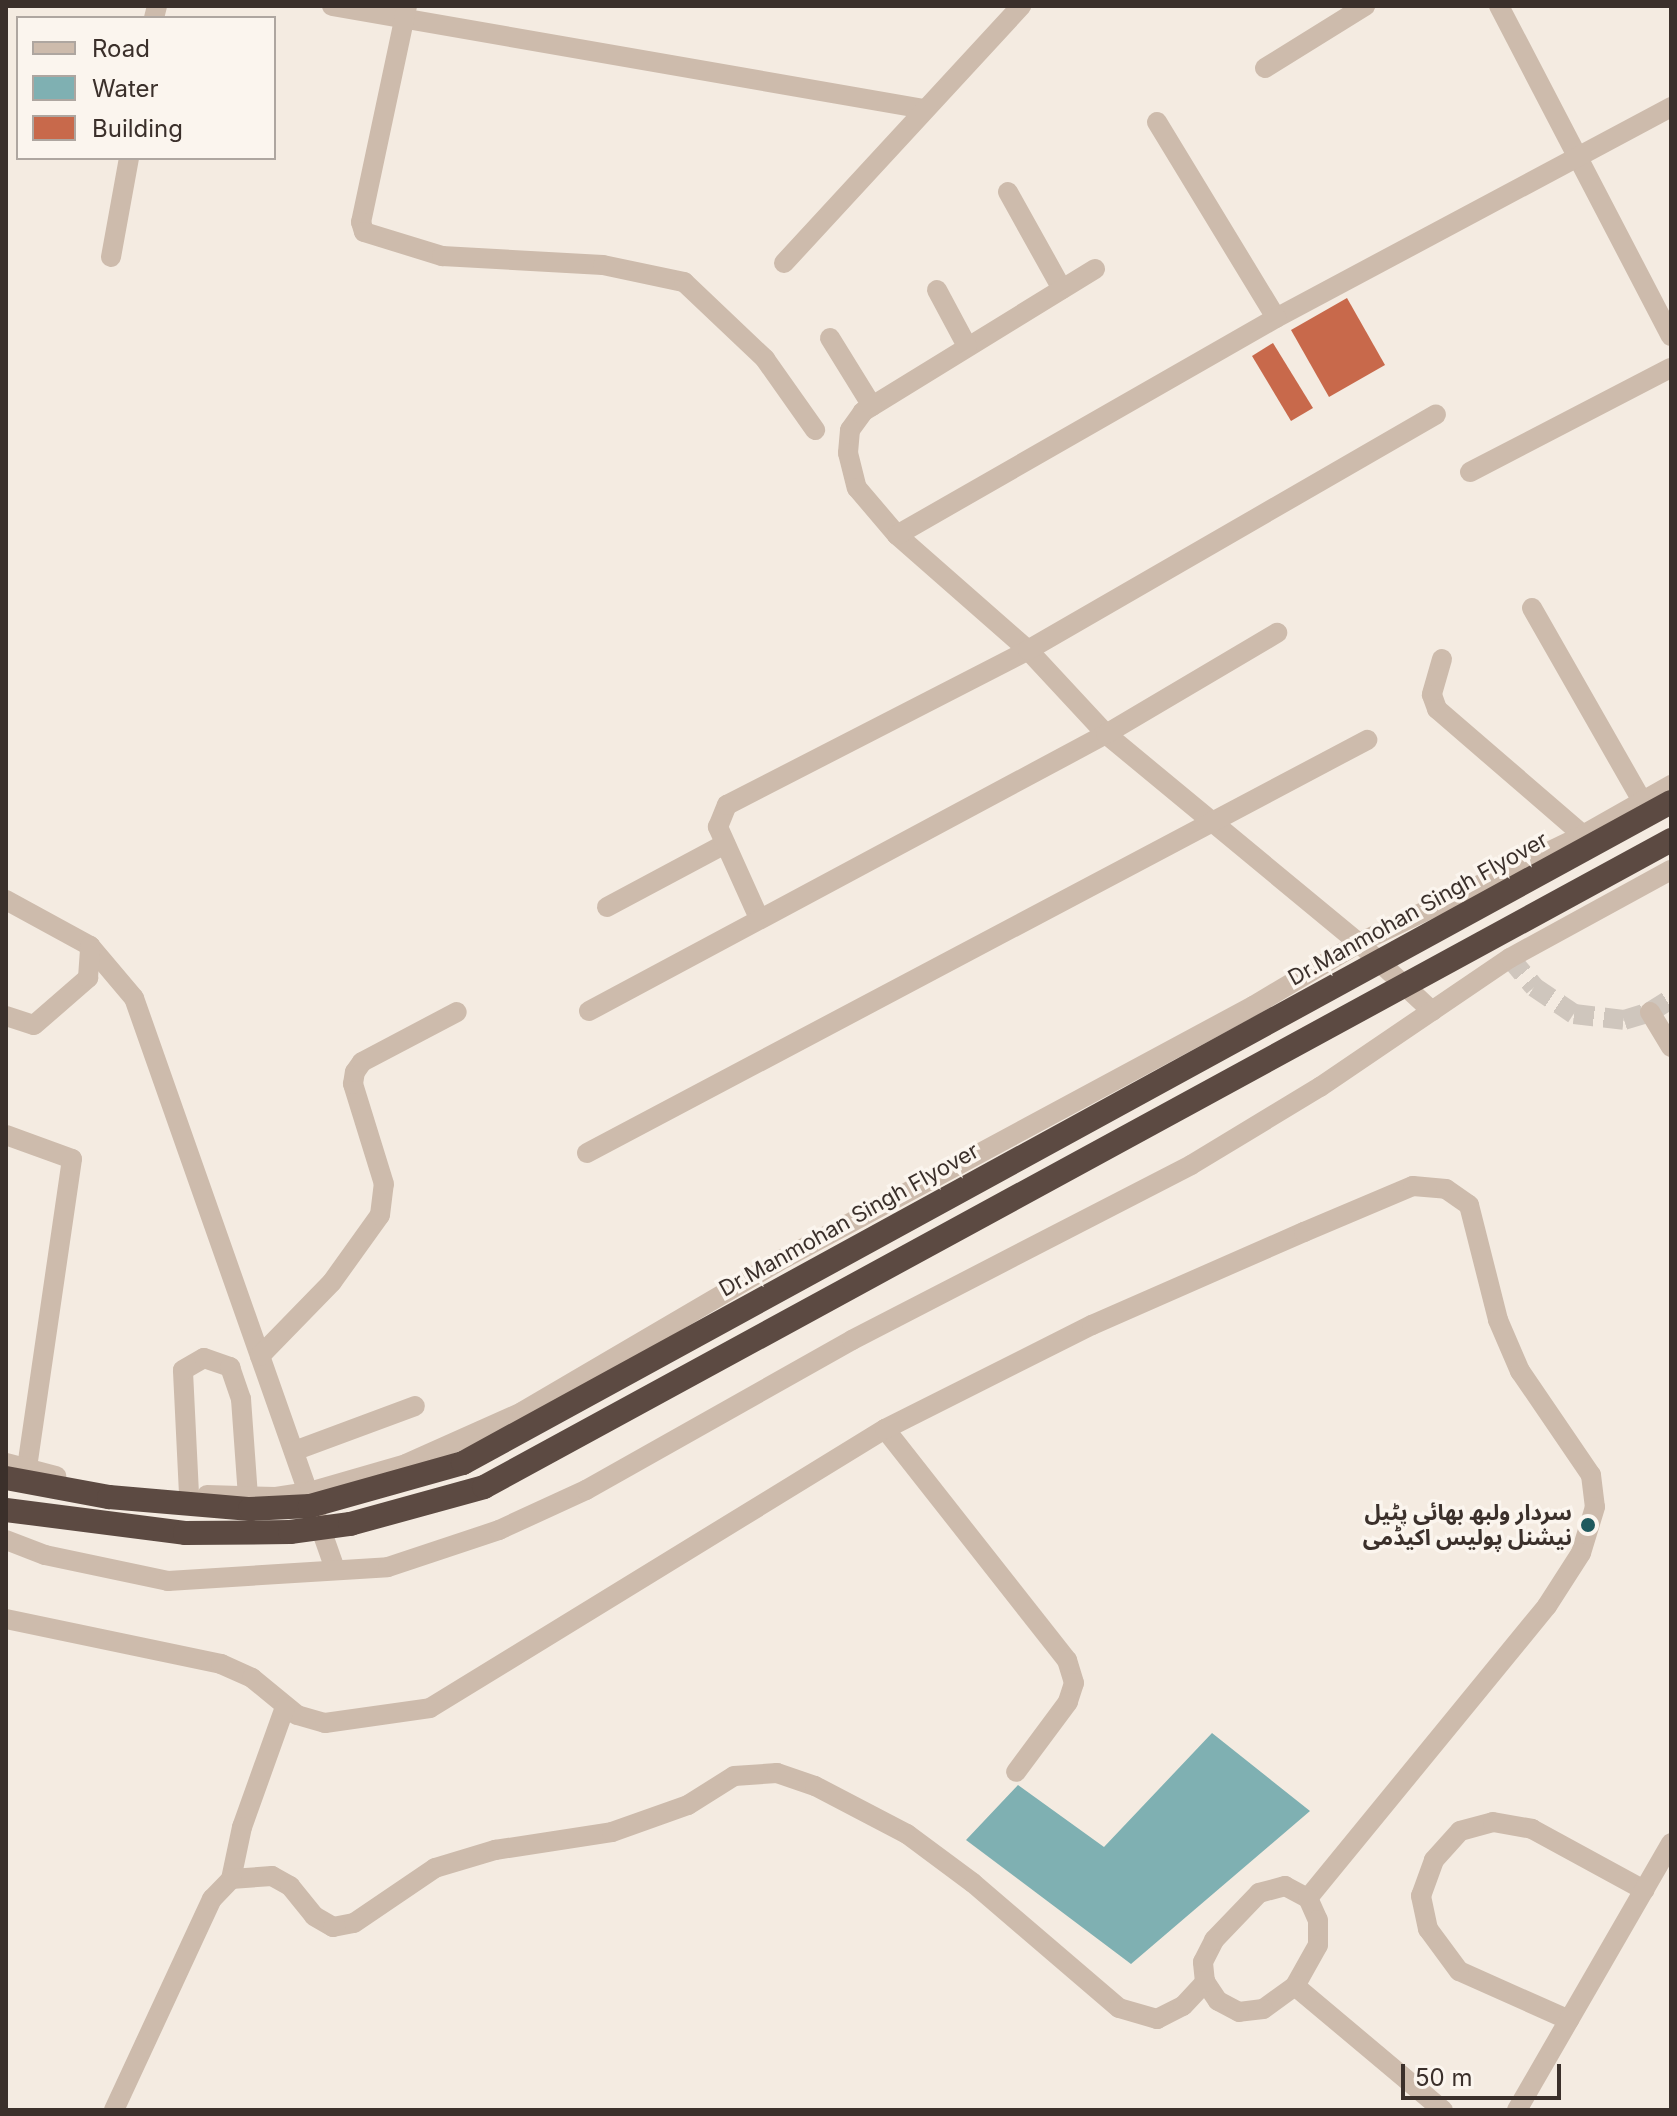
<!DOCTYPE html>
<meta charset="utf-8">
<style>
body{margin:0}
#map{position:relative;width:1677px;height:2116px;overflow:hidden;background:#f4ebe1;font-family:Inter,"Noto Sans Arabic",sans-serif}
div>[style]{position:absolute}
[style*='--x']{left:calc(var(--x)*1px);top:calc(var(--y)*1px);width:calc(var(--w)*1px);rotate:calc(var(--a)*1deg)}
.water>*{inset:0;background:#7fb0b2}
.building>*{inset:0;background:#c8694b}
.minor-tunnel>*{height:20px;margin-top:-10px;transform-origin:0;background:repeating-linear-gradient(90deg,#cfc6bd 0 20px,transparent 0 30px)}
.minor>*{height:20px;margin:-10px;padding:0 10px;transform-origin:10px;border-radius:10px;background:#cdbbac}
.highway>*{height:24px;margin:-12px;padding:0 12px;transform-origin:12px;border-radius:12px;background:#5c4a42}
.dots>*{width:22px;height:22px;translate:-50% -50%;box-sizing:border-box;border:4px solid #fbf5ee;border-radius:50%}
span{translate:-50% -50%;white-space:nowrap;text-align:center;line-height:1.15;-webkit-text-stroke:7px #fbf5ee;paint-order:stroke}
.street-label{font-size:22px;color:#3b302b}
.poi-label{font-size:22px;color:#3b302b;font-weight:700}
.right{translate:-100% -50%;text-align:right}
.frame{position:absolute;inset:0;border:8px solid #3b302b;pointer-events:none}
.legend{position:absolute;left:16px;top:16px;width:260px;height:144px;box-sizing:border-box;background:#fbf5ee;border:2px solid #aea6a0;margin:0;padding:10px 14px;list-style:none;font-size:24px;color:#3b302b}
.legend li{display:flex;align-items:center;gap:16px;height:40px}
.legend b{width:40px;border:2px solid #aea6a0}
.scale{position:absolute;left:1401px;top:2064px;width:160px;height:36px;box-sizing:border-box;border:4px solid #3b302b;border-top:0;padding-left:10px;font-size:24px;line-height:28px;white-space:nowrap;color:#3b302b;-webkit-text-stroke:6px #fbf5ee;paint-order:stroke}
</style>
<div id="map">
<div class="water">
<i style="clip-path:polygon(1212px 1733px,1310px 1811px,1131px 1964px,966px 1840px,1018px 1785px,1104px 1847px)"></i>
</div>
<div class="building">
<i style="clip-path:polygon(1347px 298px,1385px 365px,1329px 397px,1291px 330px)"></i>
<i style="clip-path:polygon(1273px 343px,1313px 408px,1291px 421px,1252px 356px)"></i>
</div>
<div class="minor-tunnel">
<i style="--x:1510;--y:958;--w:38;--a:50"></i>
<i style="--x:1534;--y:987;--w:48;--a:34"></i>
<i style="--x:1574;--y:1014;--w:50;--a:6.8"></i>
<i style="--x:1624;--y:1020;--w:27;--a:-17"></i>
<i style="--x:1650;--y:1012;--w:25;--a:-32"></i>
</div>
<div class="minor">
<i style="--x:332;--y:6;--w:601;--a:9.87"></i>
<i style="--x:407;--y:6;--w:221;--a:102"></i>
<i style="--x:361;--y:222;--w:10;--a:73"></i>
<i style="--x:364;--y:232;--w:82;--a:17.1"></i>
<i style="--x:442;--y:256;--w:161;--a:3.2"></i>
<i style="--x:603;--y:265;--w:83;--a:11.9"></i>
<i style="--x:684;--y:282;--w:112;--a:43.5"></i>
<i style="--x:765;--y:359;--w:87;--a:54.8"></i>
<i style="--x:1499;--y:6;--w:372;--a:62.5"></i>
<i style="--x:154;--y:18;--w:12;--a:-76"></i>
<i style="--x:1265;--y:68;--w:118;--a:-31.8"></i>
<i style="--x:1157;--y:122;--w:229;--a:58.7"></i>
<i style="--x:1276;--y:318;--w:448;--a:-28.1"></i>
<i style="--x:1008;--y:192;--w:111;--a:60.9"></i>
<i style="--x:111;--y:257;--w:101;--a:-79.7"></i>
<i style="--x:784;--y:263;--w:350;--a:-47.3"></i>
<i style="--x:1095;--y:269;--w:273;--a:148.4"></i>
<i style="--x:863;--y:412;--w:22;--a:126"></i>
<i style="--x:850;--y:430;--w:23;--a:95"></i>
<i style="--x:848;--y:453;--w:36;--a:76"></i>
<i style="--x:857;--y:488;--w:62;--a:49.6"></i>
<i style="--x:897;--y:535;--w:174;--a:41.3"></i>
<i style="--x:1028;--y:650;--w:115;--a:47.1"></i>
<i style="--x:1106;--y:734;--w:328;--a:39.6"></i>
<i style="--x:1359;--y:943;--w:100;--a:43"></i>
<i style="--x:937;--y:290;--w:64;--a:61.8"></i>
<i style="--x:830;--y:338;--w:80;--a:58.3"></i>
<i style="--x:1470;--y:472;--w:226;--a:-27.4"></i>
<i style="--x:897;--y:535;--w:437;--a:-29.8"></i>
<i style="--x:1532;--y:608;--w:222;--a:60.3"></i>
<i style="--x:1442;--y:659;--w:37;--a:106"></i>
<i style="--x:1432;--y:695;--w:15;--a:70"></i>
<i style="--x:1437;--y:709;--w:193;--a:40.8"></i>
<i style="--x:6;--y:900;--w:96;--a:28.7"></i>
<i style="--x:90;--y:946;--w:68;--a:49.8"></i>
<i style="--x:134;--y:998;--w:605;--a:70.61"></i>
<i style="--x:607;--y:907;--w:134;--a:-28.1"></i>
<i style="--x:758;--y:916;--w:98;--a:-114.2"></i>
<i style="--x:718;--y:827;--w:24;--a:-68"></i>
<i style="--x:727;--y:805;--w:339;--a:-27.2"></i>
<i style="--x:1028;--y:650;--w:471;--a:-30"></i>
<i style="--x:589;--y:1011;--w:587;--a:-28.18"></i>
<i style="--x:1106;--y:734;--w:199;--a:-30.6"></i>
<i style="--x:1650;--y:1012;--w:41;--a:59"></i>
<i style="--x:6;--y:1016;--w:29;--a:18"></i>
<i style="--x:34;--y:1025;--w:72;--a:-41"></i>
<i style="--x:88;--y:978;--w:32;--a:-86"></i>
<i style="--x:6;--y:1135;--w:70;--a:20"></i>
<i style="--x:72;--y:1159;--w:313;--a:98.3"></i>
<i style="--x:587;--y:1153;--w:883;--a:-27.9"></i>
<i style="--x:260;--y:1356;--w:103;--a:-45.8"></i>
<i style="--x:332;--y:1282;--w:82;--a:-54.4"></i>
<i style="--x:380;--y:1215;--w:31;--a:-83"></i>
<i style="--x:384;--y:1184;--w:105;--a:-107.2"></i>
<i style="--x:353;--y:1084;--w:12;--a:-81"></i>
<i style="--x:355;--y:1072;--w:12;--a:-55"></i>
<i style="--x:362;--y:1062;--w:107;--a:-27.8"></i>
<i style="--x:885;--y:1429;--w:294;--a:51.8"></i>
<i style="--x:1067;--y:1660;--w:24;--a:73"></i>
<i style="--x:1074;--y:1683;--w:20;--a:108"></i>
<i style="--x:1068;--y:1702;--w:87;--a:126.6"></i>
<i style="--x:294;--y:1451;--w:129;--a:-20.4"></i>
<i style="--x:6;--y:1463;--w:52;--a:14.6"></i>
<i style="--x:189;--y:1494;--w:124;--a:-92.8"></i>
<i style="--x:183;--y:1370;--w:24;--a:-30"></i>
<i style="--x:204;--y:1358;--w:28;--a:19"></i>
<i style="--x:230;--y:1367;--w:34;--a:71"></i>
<i style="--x:241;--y:1399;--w:97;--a:85.9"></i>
<i style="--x:207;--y:1495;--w:69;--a:1.7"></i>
<i style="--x:276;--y:1497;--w:33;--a:-9"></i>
<i style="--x:309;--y:1492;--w:101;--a:-16.1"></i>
<i style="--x:406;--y:1464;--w:127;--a:-24.1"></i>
<i style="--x:522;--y:1412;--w:305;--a:-30.4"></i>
<i style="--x:785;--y:1258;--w:532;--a:-28.3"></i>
<i style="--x:1253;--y:1006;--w:123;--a:-30.7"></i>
<i style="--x:1359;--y:943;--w:249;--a:-25.7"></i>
<i style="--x:1583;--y:835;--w:101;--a:-29.6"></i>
<i style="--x:6;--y:1540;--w:42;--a:21"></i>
<i style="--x:45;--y:1555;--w:126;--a:11.9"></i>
<i style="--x:168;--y:1581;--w:220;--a:-3.6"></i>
<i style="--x:388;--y:1567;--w:117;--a:-18.4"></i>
<i style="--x:499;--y:1530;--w:96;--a:-24.7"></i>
<i style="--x:586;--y:1490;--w:305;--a:-29.4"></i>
<i style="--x:852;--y:1340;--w:382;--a:-27.3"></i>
<i style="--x:1191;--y:1165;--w:151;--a:-31.2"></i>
<i style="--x:1320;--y:1087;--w:230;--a:-34.2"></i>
<i style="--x:1510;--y:958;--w:183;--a:-28.7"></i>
<i style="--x:6;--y:1619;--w:220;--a:11.8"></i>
<i style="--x:221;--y:1664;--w:34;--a:24"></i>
<i style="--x:252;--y:1678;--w:58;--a:39.4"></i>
<i style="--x:297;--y:1715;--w:29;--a:16"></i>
<i style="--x:325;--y:1723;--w:106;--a:-8.1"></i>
<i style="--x:430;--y:1708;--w:534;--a:-31.52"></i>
<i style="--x:885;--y:1429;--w:232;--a:-26.7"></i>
<i style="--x:1092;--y:1325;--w:232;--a:-23.7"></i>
<i style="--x:1304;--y:1232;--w:118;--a:-22.9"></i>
<i style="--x:1413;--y:1186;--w:33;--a:5"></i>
<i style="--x:1446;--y:1189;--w:28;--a:35"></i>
<i style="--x:1469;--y:1205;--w:119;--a:75.8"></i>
<i style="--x:1498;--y:1320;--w:56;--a:66.7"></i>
<i style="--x:1520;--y:1371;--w:126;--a:55.7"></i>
<i style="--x:1591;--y:1475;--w:32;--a:83"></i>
<i style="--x:1595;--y:1507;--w:48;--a:106.9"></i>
<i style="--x:1581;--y:1553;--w:63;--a:122.7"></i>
<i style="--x:1547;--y:1606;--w:377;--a:129.3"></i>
<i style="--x:285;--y:1707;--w:127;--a:109.7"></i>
<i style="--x:242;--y:1827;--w:53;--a:101.9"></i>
<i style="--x:231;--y:1879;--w:41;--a:-4.2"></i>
<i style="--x:272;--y:1876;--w:21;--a:29"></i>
<i style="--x:290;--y:1886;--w:38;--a:51"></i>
<i style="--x:314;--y:1916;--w:22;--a:30"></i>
<i style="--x:333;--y:1927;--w:21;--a:-11"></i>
<i style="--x:354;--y:1923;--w:98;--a:-34.2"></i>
<i style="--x:435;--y:1868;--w:63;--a:-16.7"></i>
<i style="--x:495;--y:1850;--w:118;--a:-8.7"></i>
<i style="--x:612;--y:1832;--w:81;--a:-19.6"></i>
<i style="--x:688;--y:1805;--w:54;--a:-32.2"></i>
<i style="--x:734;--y:1776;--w:43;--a:-4"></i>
<i style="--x:777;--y:1773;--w:40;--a:18.9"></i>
<i style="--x:815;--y:1786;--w:104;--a:27.6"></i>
<i style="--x:907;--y:1834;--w:82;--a:36.6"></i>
<i style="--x:973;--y:1883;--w:192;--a:40.6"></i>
<i style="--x:1119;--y:2008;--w:40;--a:16"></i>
<i style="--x:1157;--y:2019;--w:29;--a:-27"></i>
<i style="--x:1183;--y:2006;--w:33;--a:-47"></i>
<i style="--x:1285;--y:1886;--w:26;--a:28"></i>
<i style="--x:1308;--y:1898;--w:24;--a:66"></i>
<i style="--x:1318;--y:1920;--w:25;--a:90"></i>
<i style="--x:1318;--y:1945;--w:47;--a:119.3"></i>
<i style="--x:1295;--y:1986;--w:39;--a:144"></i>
<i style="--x:1263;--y:2009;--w:24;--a:173"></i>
<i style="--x:1239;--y:2012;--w:24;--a:-152"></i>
<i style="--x:1218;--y:2001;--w:23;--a:-124"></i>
<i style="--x:1205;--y:1982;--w:20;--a:-96"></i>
<i style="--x:1203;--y:1962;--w:25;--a:-63"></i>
<i style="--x:1214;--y:1940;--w:65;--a:-46.2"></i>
<i style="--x:1259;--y:1893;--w:27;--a:-15"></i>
<i style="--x:1295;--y:1986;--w:193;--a:40"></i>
<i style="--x:1569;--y:2020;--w:120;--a:-156"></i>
<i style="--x:1459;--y:1971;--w:52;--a:-126.4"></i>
<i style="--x:1428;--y:1929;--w:34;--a:-102"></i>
<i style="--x:1421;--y:1896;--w:38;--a:-70"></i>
<i style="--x:1434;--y:1860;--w:39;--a:-48"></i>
<i style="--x:1460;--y:1831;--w:34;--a:-15"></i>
<i style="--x:1493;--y:1822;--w:40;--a:10"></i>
<i style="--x:1532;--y:1829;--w:128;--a:28.6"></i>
<i style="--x:114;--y:2110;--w:233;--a:-65.1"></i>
<i style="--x:212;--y:1899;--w:28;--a:-46"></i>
<i style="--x:1517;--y:2110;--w:308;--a:-60"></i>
</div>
<div class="highway">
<i style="--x:6;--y:1478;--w:105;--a:10.5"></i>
<i style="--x:109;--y:1497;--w:142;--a:4.9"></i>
<i style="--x:250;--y:1509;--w:60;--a:-2.9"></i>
<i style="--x:310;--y:1506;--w:159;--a:-15.7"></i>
<i style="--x:463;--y:1463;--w:1377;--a:-28.69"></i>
<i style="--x:6;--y:1510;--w:180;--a:7.3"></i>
<i style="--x:185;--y:1533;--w:105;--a:-0.5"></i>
<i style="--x:290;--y:1532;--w:61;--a:-7.6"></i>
<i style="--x:350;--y:1524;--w:139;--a:-15.4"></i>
<i style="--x:484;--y:1487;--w:1352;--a:-28.59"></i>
</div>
<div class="dots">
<i style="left:1588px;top:1525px;background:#1f5a5e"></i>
</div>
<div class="street-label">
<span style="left:1418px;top:909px;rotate:-29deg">Dr.Manmohan Singh Flyover</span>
<span style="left:849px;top:1220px;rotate:-29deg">Dr.Manmohan Singh Flyover</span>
</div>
<div class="poi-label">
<span class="right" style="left:1572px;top:1525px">سردار ولبھ بھائی پٹیل<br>نیشنل پولیس اکیڈمی</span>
</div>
<div class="frame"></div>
<ul class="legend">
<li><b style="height:10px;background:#cdbbac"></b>Road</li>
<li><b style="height:22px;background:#7fb0b2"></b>Water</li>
<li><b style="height:22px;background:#c8694b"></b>Building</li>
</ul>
<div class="scale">50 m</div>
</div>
